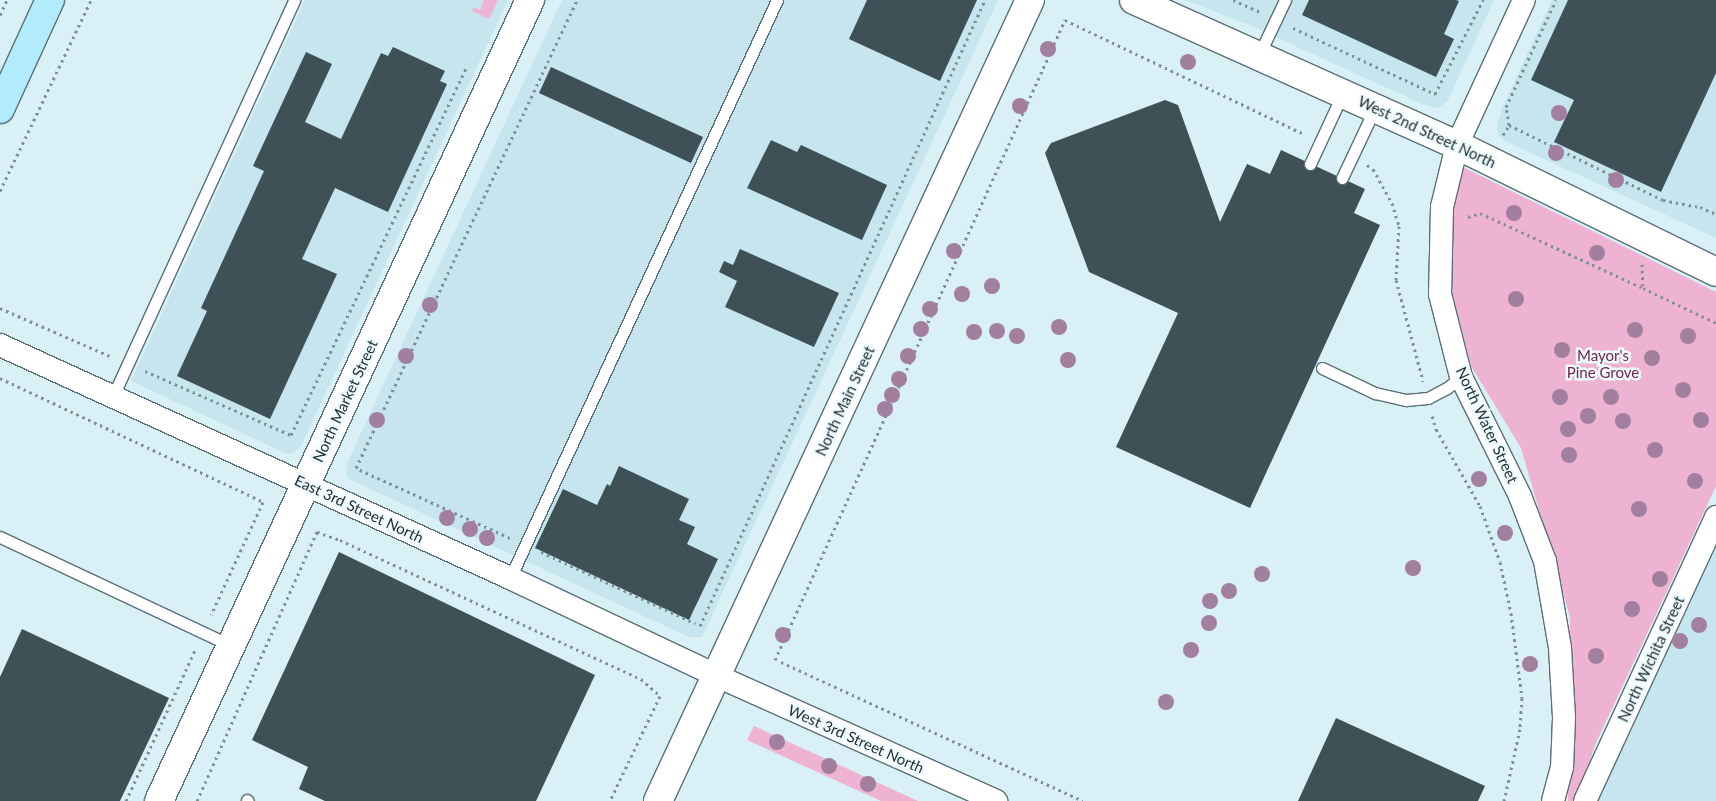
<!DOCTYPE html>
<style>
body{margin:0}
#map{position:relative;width:1716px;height:801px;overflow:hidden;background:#d8f0f6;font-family:Lato,sans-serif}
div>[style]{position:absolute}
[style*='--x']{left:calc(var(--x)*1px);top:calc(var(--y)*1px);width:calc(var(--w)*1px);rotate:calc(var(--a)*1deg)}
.built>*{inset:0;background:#c6e5ef}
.green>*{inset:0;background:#eeb3d2}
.building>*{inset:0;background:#3d5157}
.path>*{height:3px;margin-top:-1.5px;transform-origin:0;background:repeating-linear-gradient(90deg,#7f9094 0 2.5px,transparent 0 6.5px)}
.roads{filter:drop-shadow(1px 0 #5b7076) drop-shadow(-1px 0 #5b7076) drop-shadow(0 1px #5b7076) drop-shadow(0 -1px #5b7076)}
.service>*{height:11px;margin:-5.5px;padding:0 5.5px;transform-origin:5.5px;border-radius:5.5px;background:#fff}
.minor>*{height:22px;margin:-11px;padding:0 11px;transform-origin:11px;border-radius:11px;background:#fff}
.tertiary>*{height:28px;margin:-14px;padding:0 14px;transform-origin:14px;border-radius:14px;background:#fff}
.primary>*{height:28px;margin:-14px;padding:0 14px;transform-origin:14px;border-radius:14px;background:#b2ebfb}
.trees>*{width:16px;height:16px;margin:-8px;border-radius:50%;background:#a27f9e}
span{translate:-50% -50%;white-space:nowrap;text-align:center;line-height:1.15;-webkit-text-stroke:5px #edfbff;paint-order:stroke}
.street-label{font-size:15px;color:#252e30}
.park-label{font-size:15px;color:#752356}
</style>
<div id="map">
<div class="built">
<i style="clip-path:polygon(305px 0,508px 0,302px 444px,294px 453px,287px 454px,131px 381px)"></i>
<i style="clip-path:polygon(562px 0,998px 0,702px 637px,689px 637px,349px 479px,346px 474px,348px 461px)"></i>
<i style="clip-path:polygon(1185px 0,1494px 0,1447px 102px,1437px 108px,1422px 104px,1245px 23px)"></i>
<i style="clip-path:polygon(1552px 0,1716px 0,1716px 238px,1505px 141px,1498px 135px,1497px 126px,1502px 108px)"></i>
<i style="clip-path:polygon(1716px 534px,1716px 801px,1592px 801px)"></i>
</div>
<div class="green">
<i style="clip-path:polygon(484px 0,498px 0,489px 19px,472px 11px,473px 7px,480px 10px)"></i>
<i style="clip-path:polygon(1463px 167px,1716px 292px,1716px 486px,1595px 745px,1577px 801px,1568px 801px,1570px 617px,1521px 448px,1471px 366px,1451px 288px,1451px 221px)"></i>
<i style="clip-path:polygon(754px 726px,918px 801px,881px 801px,747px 740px)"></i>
</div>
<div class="building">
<i style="clip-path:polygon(867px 0,977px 0,940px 81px,849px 39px)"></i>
<i style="clip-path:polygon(1309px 0,1456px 0,1459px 1px,1444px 34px,1454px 39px,1436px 77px,1302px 15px)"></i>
<i style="clip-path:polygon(1568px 0,1716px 0,1716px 73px,1661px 192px,1554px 142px,1574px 100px,1531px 80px)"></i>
<i style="clip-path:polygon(393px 47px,445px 71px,440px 81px,447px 84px,388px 212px,335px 188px,302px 259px,337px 274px,270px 419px,177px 376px,207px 311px,201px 308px,264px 171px,253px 166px,306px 52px,332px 64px,305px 122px,341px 139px,381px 53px,388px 56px)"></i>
<i style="clip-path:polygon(551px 67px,703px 137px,691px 163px,539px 93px)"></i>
<i style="clip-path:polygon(1165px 100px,1178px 105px,1220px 222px,1247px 164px,1270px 174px,1281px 150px,1365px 189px,1354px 213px,1380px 225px,1250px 508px,1116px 447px,1178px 313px,1089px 272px,1045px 153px,1051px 143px)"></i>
<i style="clip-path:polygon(771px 140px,797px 152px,801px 145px,887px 185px,862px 240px,747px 188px)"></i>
<i style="clip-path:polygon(740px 249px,839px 293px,814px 347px,725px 307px,737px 281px,719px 272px,724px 261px,733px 265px)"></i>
<i style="clip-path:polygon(619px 466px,689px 499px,679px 520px,695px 527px,687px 544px,718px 559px,689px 620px,535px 548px,563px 489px,597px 505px,607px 484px,610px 486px)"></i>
<i style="clip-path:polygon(339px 552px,595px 675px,536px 801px,325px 801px,299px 789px,308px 767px,252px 740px)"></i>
<i style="clip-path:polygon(22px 629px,169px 698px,120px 801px,0 801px,0 677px)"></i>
<i style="clip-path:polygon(1336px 718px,1485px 786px,1478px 801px,1298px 801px)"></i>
</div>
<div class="path">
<i style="--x:1233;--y:0;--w:30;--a:24"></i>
<i style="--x:0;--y:15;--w:17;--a:-65"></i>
<i style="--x:1293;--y:28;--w:157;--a:24.9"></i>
<i style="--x:1435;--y:94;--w:106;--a:-62.9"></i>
<i style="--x:1509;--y:125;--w:18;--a:-99"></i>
<i style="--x:1506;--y:107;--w:118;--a:-65"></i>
<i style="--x:1503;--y:135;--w:12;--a:-59"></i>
<i style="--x:1509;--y:125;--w:171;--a:26"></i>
<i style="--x:1663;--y:200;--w:38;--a:11"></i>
<i style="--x:1700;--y:207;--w:17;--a:24"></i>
<i style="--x:1367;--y:165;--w:7;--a:34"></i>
<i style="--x:1373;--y:169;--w:39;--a:61"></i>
<i style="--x:1392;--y:203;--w:24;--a:73"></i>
<i style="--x:1399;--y:226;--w:54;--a:93.2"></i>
<i style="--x:1396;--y:280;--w:105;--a:75"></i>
<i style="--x:0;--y:191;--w:212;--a:-64.5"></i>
<i style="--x:1468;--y:217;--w:13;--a:-18"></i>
<i style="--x:1480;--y:213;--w:179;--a:24.7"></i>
<i style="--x:1642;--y:264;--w:24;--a:88"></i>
<i style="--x:1643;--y:288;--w:81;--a:25.6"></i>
<i style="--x:0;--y:308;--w:122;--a:23.6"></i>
<i style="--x:145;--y:371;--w:159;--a:23.7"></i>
<i style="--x:291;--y:435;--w:409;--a:-64.5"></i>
<i style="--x:0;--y:378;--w:291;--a:25.2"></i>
<i style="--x:263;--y:502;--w:124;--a:114.7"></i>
<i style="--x:1432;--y:416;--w:14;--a:73"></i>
<i style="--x:1436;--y:429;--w:89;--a:60.3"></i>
<i style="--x:1480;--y:506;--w:59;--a:70.3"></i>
<i style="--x:1500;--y:562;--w:52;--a:77.8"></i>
<i style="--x:1511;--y:613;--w:86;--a:82.6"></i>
<i style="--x:1522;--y:698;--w:31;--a:94"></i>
<i style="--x:1520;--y:729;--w:74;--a:102.5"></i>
<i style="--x:510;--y:538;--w:169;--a:-155.6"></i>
<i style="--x:356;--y:468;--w:518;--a:-64.72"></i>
<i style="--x:541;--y:552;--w:170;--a:24.8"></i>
<i style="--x:700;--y:626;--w:688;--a:-65.52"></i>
<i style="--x:775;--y:660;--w:703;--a:-65.62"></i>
<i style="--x:1065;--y:20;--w:265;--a:25.5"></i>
<i style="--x:781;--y:662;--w:332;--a:24.7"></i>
<i style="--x:126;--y:801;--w:168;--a:-65.4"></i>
<i style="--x:197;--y:801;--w:295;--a:-66"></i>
<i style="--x:317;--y:532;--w:24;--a:19"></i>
<i style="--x:340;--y:540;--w:332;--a:24.8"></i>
<i style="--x:641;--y:679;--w:25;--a:42"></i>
<i style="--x:660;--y:696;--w:116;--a:115.5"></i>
</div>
<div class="roads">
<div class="service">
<i style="--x:1259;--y:55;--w:61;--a:-64.7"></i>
<i style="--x:1310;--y:164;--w:78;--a:-65.1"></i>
<i style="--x:1342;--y:178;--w:77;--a:-64.8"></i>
<i style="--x:1322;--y:368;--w:59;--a:25.3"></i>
<i style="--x:1375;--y:393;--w:32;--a:13"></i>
<i style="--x:1406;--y:400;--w:22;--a:-5"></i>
<i style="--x:1428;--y:398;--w:21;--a:-28"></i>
<i style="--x:1447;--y:388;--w:18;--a:-38"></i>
<i style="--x:113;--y:396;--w:435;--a:-65.4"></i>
<i style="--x:0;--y:537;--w:256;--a:25.2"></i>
<i style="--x:510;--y:578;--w:637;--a:-65.21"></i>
<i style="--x:247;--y:800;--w:1;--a:45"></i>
</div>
<div class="minor">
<i style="--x:1524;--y:0;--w:160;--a:114.8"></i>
<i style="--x:1457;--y:145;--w:64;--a:103.6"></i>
<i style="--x:1442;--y:207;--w:87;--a:91.3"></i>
<i style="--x:1440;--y:294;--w:86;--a:75.8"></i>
<i style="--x:1461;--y:377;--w:133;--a:63.6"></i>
<i style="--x:1520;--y:496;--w:70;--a:69"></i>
<i style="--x:1545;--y:561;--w:88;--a:80.2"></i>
<i style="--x:1560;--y:648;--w:70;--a:86.7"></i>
<i style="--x:1564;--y:718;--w:49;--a:92.3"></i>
<i style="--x:1562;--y:767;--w:35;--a:105"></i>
<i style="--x:0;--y:345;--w:561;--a:24.55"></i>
<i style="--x:510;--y:578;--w:229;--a:25.3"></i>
<i style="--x:717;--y:676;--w:306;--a:24.1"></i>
<i style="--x:1585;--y:801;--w:313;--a:-65.2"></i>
</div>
<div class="tertiary">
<i style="--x:1134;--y:0;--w:354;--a:24.2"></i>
<i style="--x:1457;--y:145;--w:288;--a:26.1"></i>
<i style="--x:159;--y:801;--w:883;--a:-65.15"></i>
<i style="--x:658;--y:801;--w:883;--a:-65.09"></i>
</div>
<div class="primary">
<i style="--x:0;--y:109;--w:120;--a:-65.4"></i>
</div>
</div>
<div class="trees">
<i style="left:1048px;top:49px"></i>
<i style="left:1188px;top:62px"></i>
<i style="left:1020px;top:106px"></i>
<i style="left:1559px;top:113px"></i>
<i style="left:1556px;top:153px"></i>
<i style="left:1616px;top:180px"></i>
<i style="left:1514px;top:213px"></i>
<i style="left:954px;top:251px"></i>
<i style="left:1597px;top:253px"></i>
<i style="left:992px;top:286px"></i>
<i style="left:962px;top:294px"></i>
<i style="left:1516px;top:299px"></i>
<i style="left:430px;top:305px"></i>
<i style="left:930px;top:309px"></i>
<i style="left:1059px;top:327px"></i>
<i style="left:921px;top:329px"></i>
<i style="left:1635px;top:330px"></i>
<i style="left:997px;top:331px"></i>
<i style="left:974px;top:332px"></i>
<i style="left:1017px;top:336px"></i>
<i style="left:1688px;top:336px"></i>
<i style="left:1562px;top:350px"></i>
<i style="left:406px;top:356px"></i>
<i style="left:908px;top:356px"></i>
<i style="left:1652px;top:358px"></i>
<i style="left:1068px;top:360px"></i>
<i style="left:899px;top:379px"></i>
<i style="left:1683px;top:390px"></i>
<i style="left:892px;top:395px"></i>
<i style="left:1560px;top:397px"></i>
<i style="left:1611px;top:397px"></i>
<i style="left:885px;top:409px"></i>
<i style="left:1588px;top:416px"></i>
<i style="left:377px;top:420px"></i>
<i style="left:1701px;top:420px"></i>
<i style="left:1623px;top:421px"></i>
<i style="left:1568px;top:429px"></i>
<i style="left:1655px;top:450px"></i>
<i style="left:1569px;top:455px"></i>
<i style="left:1479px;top:479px"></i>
<i style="left:1695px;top:481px"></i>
<i style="left:1639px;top:509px"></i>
<i style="left:447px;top:518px"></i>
<i style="left:470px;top:529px"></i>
<i style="left:1505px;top:533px"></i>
<i style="left:487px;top:538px"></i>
<i style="left:1413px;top:568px"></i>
<i style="left:1262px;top:574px"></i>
<i style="left:1660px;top:579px"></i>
<i style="left:1229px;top:591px"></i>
<i style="left:1210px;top:601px"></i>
<i style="left:1632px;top:609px"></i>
<i style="left:1209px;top:623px"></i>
<i style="left:1699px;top:625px"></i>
<i style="left:783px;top:635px"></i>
<i style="left:1680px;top:641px"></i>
<i style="left:1191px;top:650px"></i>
<i style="left:1596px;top:656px"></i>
<i style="left:1530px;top:664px"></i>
<i style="left:1166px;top:702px"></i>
<i style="left:777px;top:742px"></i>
<i style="left:829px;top:766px"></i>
<i style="left:868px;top:784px"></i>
</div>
<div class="street-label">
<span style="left:1427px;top:132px;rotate:25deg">West 2nd Street North</span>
<span style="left:345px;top:401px;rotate:-65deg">North Market Street</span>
<span style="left:845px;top:401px;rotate:-65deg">North Main Street</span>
<span style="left:1487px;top:425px;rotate:65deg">North Water Street</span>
<span style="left:359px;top:509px;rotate:25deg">East 3rd Street North</span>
<span style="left:1651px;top:659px;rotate:-65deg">North Wichita Street</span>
<span style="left:856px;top:739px;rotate:24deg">West 3rd Street North</span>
</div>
<div class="park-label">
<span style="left:1603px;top:364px">Mayor's<br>Pine Grove</span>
</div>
</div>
